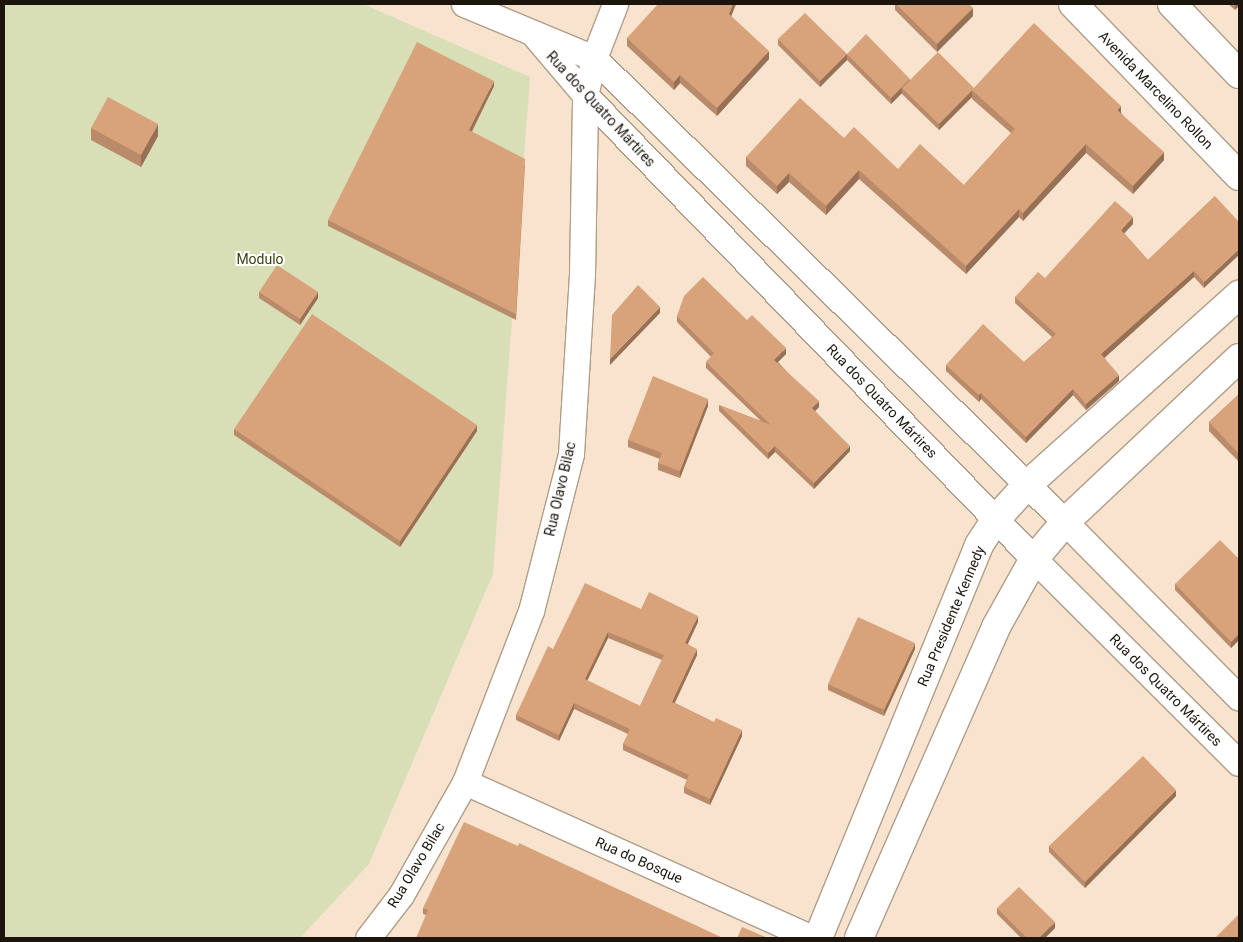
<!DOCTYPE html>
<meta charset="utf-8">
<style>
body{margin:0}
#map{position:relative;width:1243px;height:942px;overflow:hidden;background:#f8e4ce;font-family:Roboto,sans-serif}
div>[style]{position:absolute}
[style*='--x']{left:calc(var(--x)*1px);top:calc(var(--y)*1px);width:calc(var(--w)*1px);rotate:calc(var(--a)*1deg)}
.green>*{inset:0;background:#d8dfb6}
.roads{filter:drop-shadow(1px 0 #b09d89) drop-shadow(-1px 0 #b09d89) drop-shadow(0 1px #b09d89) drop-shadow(0 -1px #b09d89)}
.street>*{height:25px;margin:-12.5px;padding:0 12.5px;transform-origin:12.5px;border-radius:12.5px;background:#fff}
.secondary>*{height:28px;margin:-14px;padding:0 14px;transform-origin:14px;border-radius:14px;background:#fff}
.wall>*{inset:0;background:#ba8b6a}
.shaded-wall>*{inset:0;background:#977156}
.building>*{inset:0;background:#d8a27b}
span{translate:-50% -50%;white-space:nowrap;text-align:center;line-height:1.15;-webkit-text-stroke:4px #fff;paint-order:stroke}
.street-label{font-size:14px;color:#1c150e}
.park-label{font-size:14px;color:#3a4010}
.frame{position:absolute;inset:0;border:5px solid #1c150e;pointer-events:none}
</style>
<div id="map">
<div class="green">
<i style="clip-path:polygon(4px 4px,363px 4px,530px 77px,493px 574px,369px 864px,300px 938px,4px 938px)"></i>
</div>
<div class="roads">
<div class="street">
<i style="--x:464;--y:4;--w:141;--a:22.6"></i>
<i style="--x:594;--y:58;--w:661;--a:44.57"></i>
<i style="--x:1065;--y:522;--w:247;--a:45.3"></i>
<i style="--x:535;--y:36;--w:77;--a:49.7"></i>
<i style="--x:585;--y:95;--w:646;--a:45.94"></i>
<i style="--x:1034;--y:559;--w:289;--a:44.9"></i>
<i style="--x:465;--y:782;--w:380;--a:24.2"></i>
<i style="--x:368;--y:938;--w:54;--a:-52.5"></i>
<i style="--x:401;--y:895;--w:130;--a:-60.5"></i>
<i style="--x:465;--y:782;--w:183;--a:-68.9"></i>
<i style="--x:531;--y:611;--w:162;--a:-75.7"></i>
<i style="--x:571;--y:454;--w:180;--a:-86.5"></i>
<i style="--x:582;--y:274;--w:179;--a:-89"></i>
<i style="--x:585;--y:95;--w:38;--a:-76"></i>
<i style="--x:594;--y:58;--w:58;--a:-68.7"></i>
</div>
<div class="secondary">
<i style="--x:1073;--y:4;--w:239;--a:46"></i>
<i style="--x:1172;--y:4;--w:97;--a:46.3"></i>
<i style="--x:818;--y:938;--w:425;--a:-67.7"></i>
<i style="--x:979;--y:545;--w:31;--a:-57"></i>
<i style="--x:996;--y:519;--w:46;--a:-47.6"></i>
<i style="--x:1027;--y:485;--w:285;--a:-41.9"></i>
<i style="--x:859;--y:938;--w:340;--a:-66.2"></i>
<i style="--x:996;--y:627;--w:78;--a:-60.8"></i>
<i style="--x:1034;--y:559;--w:48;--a:-50"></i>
<i style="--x:1065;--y:522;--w:239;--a:-43.3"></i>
</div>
</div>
<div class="wall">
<i style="clip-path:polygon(736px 4px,731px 16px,769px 59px,717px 116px,680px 83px,674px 90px,627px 46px,627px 38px)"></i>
<i style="clip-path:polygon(895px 4px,969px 4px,973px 16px,937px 52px,895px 10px)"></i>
<i style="clip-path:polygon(1228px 4px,1239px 4px,1235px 10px)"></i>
<i style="clip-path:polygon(778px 39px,847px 54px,910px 80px,974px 88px,1121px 113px,1164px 160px,1133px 194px,1086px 153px,1023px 221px,1019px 217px,966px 274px,859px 179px,826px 215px,789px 182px,777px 194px,746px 166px,746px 157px,844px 138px,898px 169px,964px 185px,1011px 133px,972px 99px,972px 97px,939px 130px,902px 94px,902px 93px,891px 104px,847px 60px,820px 87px,778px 45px)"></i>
<i style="clip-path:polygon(494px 86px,472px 132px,525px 165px,516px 320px,328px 226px,328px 220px)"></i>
<i style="clip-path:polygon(91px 128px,158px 136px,141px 167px,91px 140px)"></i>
<i style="clip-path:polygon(1215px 196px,1204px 288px,1194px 277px,1104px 358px,1119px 381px,1086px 410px,1073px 395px,1026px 443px,981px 399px,979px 402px,946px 371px,946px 365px,1024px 362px,1052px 337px,1015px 303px,1015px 297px,1133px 224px,1124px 233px,1148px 260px)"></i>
<i style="clip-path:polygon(259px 292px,318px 298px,300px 325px,259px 298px)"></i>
<i style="clip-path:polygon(677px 316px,747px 320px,786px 354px,778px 362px,819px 407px,815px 411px,850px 451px,814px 489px,775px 452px,768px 459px,719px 411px,719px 405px,761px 421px,706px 368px,706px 362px,711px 357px,677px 322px)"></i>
<i style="clip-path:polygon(1239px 394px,1239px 462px,1209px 431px,1209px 422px)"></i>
<i style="clip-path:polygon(708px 406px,680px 478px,658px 470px,658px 463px,660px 459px,628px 447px,628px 440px)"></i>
<i style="clip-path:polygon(234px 429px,477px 431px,400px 547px,234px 435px)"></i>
<i style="clip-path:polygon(1239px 559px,1239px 642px,1238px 641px,1231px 648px,1175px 590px,1175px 584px)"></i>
<i style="clip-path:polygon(evenodd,641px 609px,698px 622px,688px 644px,697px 655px,675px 703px,742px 736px,710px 805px,684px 793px,684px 787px,687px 780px,623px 750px,623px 744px,628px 734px,574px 709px,559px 741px,516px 720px,516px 715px,553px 649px,641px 609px,608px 638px,662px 660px,640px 706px,587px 681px,608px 638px)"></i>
<i style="clip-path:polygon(915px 649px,884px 716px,828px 690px,828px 684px)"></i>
<i style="clip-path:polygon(1176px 796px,1085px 888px,1049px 852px,1049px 846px)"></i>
<i style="clip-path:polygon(423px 908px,723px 938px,426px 915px,423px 914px)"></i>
<i style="clip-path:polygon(997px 908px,1055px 928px,1045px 938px,1021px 938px,997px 914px)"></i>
</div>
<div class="shaded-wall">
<i style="clip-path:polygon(733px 4px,736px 4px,729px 22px,729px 14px)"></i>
<i style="clip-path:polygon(1235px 4px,1239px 4px,1239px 6px,1235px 10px)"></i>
<i style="clip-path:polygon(973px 8px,973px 16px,937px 52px,937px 44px)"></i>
<i style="clip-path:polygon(769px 51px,769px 59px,717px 116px,717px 108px)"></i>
<i style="clip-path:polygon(847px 54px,847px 60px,820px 87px,820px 81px)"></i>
<i style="clip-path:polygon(680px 75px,680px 83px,674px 90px,674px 82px)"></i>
<i style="clip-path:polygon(910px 79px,910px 84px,902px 88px,902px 93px,891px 104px,891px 98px)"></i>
<i style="clip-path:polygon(494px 81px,494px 86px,469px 136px,469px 130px)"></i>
<i style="clip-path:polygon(972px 91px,972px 97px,939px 130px,939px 124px)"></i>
<i style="clip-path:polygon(1121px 106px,1121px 115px,1117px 110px)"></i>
<i style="clip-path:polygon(158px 124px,158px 136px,141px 167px,141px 155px)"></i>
<i style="clip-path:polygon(1086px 144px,1086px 153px,1023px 221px,1023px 213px)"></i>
<i style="clip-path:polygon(1164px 152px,1164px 160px,1133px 194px,1133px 186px)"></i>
<i style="clip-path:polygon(859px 170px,859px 179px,826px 215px,826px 206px)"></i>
<i style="clip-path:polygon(789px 173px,789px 182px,777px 194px,777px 186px)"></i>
<i style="clip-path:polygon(1019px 209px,1019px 217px,966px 274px,966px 266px)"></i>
<i style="clip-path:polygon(1133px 217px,1133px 224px,1121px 237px,1121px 230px)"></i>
<i style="clip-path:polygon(1239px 249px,1239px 255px,1204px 288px,1204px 282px)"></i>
<i style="clip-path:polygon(1194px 271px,1194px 277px,1101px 361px,1101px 354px)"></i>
<i style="clip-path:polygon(318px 292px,318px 298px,300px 325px,300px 319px)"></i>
<i style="clip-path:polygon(660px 307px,660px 313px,610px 365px,610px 359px)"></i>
<i style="clip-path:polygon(786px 348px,786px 354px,774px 366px,774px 360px)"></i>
<i style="clip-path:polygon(1119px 375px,1119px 381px,1086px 410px,1086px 404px)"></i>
<i style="clip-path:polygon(1073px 389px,1073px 395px,1026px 443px,1026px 437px)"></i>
<i style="clip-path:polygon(981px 393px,981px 399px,979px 402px,979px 395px)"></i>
<i style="clip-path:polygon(708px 399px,708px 406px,680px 478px,680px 471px)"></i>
<i style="clip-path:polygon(819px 401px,819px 407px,812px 414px,812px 408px)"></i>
<i style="clip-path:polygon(477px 425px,477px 431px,400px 547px,400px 541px)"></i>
<i style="clip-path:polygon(775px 446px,775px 452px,768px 459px,768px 453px)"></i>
<i style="clip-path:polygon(850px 446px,850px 451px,814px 489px,814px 483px)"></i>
<i style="clip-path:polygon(698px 616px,698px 622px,685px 649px,685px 643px)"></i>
<i style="clip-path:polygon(608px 632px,608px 638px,585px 685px,585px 679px)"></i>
<i style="clip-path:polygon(1238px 635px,1238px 641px,1231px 648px,1231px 642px)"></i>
<i style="clip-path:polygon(915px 643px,915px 649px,884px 716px,884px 710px)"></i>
<i style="clip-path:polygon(697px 649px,697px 655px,672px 708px,672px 702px)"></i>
<i style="clip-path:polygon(574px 703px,574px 709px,559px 741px,559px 735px)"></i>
<i style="clip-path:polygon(742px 730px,742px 736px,710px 805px,710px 799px)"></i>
<i style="clip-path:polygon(1176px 790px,1176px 796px,1085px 888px,1085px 882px)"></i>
<i style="clip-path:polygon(1055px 922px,1055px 928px,1045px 938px,1039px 938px)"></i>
</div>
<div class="building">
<i style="clip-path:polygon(658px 4px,733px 4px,729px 14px,769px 51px,717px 108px,680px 75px,674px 82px,627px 38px)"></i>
<i style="clip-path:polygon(896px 4px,969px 4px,973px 8px,937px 44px)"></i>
<i style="clip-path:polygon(805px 13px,847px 54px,820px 81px,778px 39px)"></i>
<i style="clip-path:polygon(1034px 23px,1121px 106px,1117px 110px,1164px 152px,1133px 186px,1086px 144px,1023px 213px,1019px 209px,966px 266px,859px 170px,826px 206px,789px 173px,777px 186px,746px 157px,800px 98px,844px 138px,854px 127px,898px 169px,920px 144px,964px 185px,1015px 129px,972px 90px)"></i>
<i style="clip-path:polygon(866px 34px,910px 79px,891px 98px,847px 54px)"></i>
<i style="clip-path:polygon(417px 42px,494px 81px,469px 130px,525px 159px,516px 314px,328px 220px)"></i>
<i style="clip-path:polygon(938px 52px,974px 88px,939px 124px,902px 88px)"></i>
<i style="clip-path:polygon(108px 97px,158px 124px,141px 155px,91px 128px)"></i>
<i style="clip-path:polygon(1215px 196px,1239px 222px,1239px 249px,1204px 282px,1194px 271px,1101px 354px,1119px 375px,1086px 404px,1073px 389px,1026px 437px,981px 393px,979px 395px,946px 365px,983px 324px,1024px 362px,1056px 334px,1015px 297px,1038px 272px,1045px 278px,1115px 201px,1133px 217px,1121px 230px,1148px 260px)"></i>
<i style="clip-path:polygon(277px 265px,318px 292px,300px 319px,259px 292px)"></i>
<i style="clip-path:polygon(703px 277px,747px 320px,752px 315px,786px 348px,774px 360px,819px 401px,812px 408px,850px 446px,814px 483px,775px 446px,768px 453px,719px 405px,771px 425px,706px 362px,714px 353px,677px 316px,684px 296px)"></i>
<i style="clip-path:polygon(638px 285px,660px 307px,610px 359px,612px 315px)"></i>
<i style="clip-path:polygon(312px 314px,477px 425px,400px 541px,234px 429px)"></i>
<i style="clip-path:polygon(653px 376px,708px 399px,680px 471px,658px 463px,662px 453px,628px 440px)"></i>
<i style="clip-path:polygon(1239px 394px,1239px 454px,1209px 422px)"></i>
<i style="clip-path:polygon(1220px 540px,1239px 559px,1239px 636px,1238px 635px,1231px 642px,1175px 584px)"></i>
<i style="clip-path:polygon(evenodd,585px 583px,641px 609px,649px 592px,698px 616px,685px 643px,697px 649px,672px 702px,714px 722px,716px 718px,742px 730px,710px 799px,684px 787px,689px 775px,623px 744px,630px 729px,574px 703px,559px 735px,516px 715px,548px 646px,553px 649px,585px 583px,608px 632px,664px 655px,640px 706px,585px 679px,608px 632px)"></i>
<i style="clip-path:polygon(858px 617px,915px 643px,884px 710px,828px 684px)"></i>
<i style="clip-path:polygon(1143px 756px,1176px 790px,1085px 882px,1049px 846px)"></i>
<i style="clip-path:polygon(464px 822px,518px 846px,519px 843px,723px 938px,416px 938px,428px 910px,423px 908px)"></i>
<i style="clip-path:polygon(1019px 887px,1055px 922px,1039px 938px,1027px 938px,997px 908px)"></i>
<i style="clip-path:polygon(1239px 914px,1239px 938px,1215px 938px)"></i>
<i style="clip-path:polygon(742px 927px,768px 938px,737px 938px)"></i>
</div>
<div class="street-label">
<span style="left:1156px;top:90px;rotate:46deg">Avenida Marcelino Rollon</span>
<span style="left:601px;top:109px;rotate:47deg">Rua dos Quatro Mártires</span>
<span style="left:882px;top:401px;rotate:46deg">Rua dos Quatro Mártires</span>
<span style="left:560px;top:489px;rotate:-77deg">Rua Olavo Bilac</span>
<span style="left:951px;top:616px;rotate:-67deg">Rua Presidente Kennedy</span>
<span style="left:1166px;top:690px;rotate:45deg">Rua dos Quatro Mártires</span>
<span style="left:639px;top:860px;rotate:24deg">Rua do Bosque</span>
<span style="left:416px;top:865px;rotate:-59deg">Rua Olavo Bilac</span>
</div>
<div class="park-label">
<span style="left:260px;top:259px">Modulo</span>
</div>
<div class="frame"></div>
</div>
